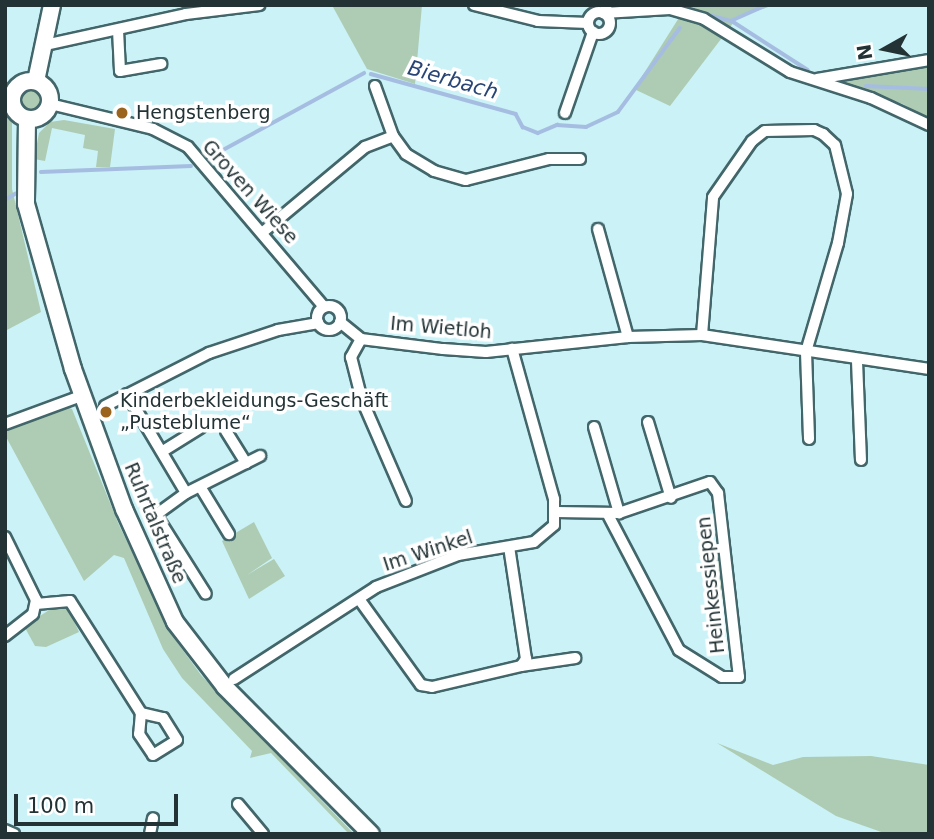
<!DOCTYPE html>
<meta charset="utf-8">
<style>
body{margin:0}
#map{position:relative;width:934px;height:839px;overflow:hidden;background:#caf2f7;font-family:"DejaVu Sans",sans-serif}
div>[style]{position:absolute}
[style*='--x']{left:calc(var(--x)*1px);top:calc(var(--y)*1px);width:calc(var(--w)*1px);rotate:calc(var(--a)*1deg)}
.green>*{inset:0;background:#aeccb3}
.round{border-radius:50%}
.stream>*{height:3.5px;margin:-1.75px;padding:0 1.75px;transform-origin:1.75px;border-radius:1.75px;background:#a6bde2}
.roads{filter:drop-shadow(2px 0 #42666a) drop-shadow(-2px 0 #42666a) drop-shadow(0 2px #42666a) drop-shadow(0 -2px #42666a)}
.street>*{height:10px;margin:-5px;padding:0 5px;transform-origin:5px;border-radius:5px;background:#fff}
.street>.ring{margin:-5px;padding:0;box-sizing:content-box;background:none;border:10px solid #fff;border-radius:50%}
.secondary>*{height:16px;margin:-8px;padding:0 8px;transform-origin:8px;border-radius:8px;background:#fff}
.secondary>.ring{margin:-8px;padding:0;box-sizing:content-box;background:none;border:16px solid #fff;border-radius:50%}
.dots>*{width:19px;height:19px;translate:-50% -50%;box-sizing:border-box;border:4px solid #fff;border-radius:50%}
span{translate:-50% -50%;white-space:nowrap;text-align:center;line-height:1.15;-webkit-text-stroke:7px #fff;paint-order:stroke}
.poi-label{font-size:19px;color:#233335}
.left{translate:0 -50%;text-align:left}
.street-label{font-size:19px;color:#233335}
.water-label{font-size:21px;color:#284575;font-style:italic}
.frame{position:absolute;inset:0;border:7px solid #233335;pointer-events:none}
.north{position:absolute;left:850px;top:14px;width:70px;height:70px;-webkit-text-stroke:5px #fff;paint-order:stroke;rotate:261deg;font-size:19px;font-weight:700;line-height:28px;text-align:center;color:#233335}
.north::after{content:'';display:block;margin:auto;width:24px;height:32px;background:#233335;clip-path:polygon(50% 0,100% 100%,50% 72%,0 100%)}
.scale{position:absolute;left:14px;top:794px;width:164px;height:32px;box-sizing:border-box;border:4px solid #233335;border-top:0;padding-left:9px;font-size:21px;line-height:24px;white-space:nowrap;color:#233335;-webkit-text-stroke:5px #fff;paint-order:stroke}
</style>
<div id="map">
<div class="green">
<i style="clip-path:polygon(422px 5px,415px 84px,367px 69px,333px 7px)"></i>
<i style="clip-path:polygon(687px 5px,774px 5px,737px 18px,670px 106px,634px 89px)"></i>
<i style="clip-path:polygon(929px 64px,929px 119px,903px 104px,845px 85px,848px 76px)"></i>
<i class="round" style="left:21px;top:91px;width:20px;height:20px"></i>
<i style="clip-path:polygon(5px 114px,12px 122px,12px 189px,41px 312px,5px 331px)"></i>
<i style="clip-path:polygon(64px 120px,115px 129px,110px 167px,96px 167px,98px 151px,83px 148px,85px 135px,52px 128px,45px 161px,34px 159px,39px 133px,50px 122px)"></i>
<i style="clip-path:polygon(65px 406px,72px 409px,119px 525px,174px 638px,201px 675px,354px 834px,349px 834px,271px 753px,250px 758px,252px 751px,182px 678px,163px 649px,124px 558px,114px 555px,84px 581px,5px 435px,5px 429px)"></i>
<i style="clip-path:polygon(254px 522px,272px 558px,247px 575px,274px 559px,285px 576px,249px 599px,222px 541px)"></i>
<i style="clip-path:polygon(721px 544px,727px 599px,710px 601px,703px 547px)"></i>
<i style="clip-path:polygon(67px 606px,79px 632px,46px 647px,35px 646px,24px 626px,54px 607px)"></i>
<i style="clip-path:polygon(717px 743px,773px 765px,803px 757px,871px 756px,929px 765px,929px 834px,887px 834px,836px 816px)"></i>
</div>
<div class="stream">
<i style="--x:694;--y:11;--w:39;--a:15"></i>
<i style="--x:732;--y:21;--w:90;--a:32.8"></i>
<i style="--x:733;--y:20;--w:36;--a:-24"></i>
<i style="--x:371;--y:74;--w:150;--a:15.4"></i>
<i style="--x:516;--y:114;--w:15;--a:62"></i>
<i style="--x:523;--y:127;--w:16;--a:22"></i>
<i style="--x:538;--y:133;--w:21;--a:-23"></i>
<i style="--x:557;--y:125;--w:29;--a:4"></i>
<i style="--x:586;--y:127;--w:35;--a:-25"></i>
<i style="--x:618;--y:112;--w:104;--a:-53.6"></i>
<i style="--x:866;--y:86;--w:63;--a:2.7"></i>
<i style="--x:212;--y:156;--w:173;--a:-28.6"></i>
<i style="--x:41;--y:172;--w:150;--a:-2.3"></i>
<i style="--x:5;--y:200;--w:12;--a:-31"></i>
</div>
<div class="roads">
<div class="street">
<i style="--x:474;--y:5;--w:66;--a:14"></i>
<i style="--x:538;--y:21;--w:50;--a:2.3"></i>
<i style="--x:607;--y:5;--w:9;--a:111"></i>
<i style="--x:604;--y:13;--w:66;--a:-3.5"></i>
<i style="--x:670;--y:9;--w:35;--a:16"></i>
<i style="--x:704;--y:19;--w:101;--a:31.6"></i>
<i style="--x:790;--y:72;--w:85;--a:17.8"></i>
<i style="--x:871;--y:98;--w:64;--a:25"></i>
<i class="ring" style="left:588px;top:12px;width:12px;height:12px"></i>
<i style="--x:118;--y:30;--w:41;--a:87.2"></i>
<i style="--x:120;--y:71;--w:42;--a:-9.7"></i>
<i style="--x:45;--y:45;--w:144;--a:-12.4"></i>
<i style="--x:186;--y:14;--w:74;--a:-7"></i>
<i style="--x:817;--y:79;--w:114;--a:-9.6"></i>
<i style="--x:375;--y:86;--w:53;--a:70.2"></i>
<i style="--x:393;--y:136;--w:22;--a:54"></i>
<i style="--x:406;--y:154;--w:33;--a:31"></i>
<i style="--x:434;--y:171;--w:33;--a:16"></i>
<i style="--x:466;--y:180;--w:86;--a:-14.2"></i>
<i style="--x:549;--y:159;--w:31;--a:0"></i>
<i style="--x:5;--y:102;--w:7;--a:8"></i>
<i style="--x:50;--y:104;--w:106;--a:13.6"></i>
<i style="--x:153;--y:129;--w:39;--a:27"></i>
<i style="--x:188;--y:147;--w:210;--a:49.6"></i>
<i style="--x:565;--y:113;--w:86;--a:-70.9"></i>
<i style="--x:598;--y:229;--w:112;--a:74.5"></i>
<i style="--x:263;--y:232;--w:133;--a:-39.8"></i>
<i style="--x:365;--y:147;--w:30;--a:-21"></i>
<i class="ring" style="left:317px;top:306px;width:14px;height:14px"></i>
<i style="--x:340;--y:322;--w:27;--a:39"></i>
<i style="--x:361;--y:339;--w:83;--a:7"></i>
<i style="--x:443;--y:349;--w:43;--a:4"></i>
<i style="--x:486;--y:352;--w:143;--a:-6"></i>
<i style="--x:628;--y:337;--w:74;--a:-1.5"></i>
<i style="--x:702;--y:335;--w:230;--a:8.5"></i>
<i style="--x:702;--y:335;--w:138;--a:-85.4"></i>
<i style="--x:713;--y:197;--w:68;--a:-55.1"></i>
<i style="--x:752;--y:141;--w:16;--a:-38"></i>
<i style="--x:765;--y:131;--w:49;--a:-1.2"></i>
<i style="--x:814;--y:130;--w:10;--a:24"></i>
<i style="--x:823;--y:134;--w:16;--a:43"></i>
<i style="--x:835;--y:145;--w:50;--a:76.2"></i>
<i style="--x:847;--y:194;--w:50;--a:100.4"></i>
<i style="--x:838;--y:243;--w:114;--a:106.4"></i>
<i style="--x:806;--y:352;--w:87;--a:88"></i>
<i style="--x:361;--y:339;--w:21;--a:119"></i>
<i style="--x:351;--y:357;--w:44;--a:75.7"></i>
<i style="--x:362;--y:400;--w:110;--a:66.5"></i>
<i style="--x:857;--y:361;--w:99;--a:87.7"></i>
<i style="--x:127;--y:394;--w:115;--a:59.2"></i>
<i style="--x:186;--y:493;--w:37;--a:144"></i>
<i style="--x:156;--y:515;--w:93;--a:57.7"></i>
<i style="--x:105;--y:406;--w:117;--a:-27"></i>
<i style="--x:209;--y:353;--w:73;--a:-18.4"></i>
<i style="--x:278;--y:330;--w:41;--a:-9.9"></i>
<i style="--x:648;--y:422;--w:79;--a:73.2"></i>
<i style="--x:5;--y:424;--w:81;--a:-20.2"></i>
<i style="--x:594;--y:427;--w:90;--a:73.8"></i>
<i style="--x:226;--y:431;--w:38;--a:58"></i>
<i style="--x:163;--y:451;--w:44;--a:-31.9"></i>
<i style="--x:201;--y:488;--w:54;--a:58.7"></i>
<i style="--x:186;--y:493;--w:83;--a:-26.6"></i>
<i style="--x:556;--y:512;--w:63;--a:0.9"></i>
<i style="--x:619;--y:513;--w:96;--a:-18.8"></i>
<i style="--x:710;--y:482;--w:14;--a:54"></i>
<i style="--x:718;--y:493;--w:185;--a:83.5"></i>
<i style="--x:739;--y:677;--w:17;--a:180"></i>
<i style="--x:722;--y:677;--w:51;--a:-147.9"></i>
<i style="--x:679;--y:650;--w:153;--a:-117.7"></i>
<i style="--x:5;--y:537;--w:70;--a:63.8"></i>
<i style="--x:36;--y:600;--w:14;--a:102"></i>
<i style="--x:33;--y:614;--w:36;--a:142"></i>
<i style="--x:359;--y:599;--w:106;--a:54.2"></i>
<i style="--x:421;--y:685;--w:11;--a:10"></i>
<i style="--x:432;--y:687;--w:91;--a:-13.3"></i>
<i style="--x:521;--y:666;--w:9;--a:-54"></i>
<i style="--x:526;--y:659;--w:113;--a:-98.6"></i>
<i style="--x:36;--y:604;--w:34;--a:-5"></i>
<i style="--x:70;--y:601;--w:133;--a:57.6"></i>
<i style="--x:141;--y:713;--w:21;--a:95"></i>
<i style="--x:139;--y:734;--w:25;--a:56"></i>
<i style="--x:153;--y:755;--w:28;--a:-32"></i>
<i style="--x:177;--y:740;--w:26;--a:-122"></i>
<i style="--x:163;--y:718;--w:23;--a:-167"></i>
<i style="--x:521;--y:666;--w:55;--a:-8.4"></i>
<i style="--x:234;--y:679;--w:169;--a:-32.9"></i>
<i style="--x:376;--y:587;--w:88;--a:-21.3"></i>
<i style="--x:458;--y:555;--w:77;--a:-9.7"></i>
<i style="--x:534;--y:542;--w:26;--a:-40"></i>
<i style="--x:554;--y:525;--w:26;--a:-90"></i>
<i style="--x:554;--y:499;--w:156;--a:-105.6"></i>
<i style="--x:238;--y:804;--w:39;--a:50"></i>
<i style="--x:5;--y:830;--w:10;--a:24"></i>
<i style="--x:150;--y:834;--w:16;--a:-79"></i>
</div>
<div class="secondary">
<i class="ring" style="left:12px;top:81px;width:22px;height:22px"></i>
<i style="--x:36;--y:81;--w:78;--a:-78.1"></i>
<i style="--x:27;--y:119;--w:85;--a:90.7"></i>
<i style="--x:26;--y:204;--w:172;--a:74.1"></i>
<i style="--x:73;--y:369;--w:149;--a:70"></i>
<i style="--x:124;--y:509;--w:124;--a:65.7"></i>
<i style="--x:175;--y:622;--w:82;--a:52.4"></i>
<i style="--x:225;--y:687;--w:207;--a:45.2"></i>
</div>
</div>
<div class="dots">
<i style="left:122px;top:113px;background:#9b641e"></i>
<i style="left:106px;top:412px;background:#9b641e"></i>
</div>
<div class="poi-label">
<span class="left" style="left:136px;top:113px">Hengstenberg</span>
<span class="left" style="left:120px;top:412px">Kinderbekleidungs-Geschäft<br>„Pusteblume“</span>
</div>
<div class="street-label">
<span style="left:250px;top:192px;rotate:48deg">Groven Wiese</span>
<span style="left:441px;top:328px;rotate:5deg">Im Wietloh</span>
<span style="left:155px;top:523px;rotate:67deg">Ruhrtalstraße</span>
<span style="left:428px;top:551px;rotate:-18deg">Im Winkel</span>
<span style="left:711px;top:585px;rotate:-96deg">Heinkessiepen</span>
</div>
<div class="water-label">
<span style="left:453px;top:80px;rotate:16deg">Bierbach</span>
</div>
<div class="frame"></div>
<div class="north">N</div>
<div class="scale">100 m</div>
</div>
